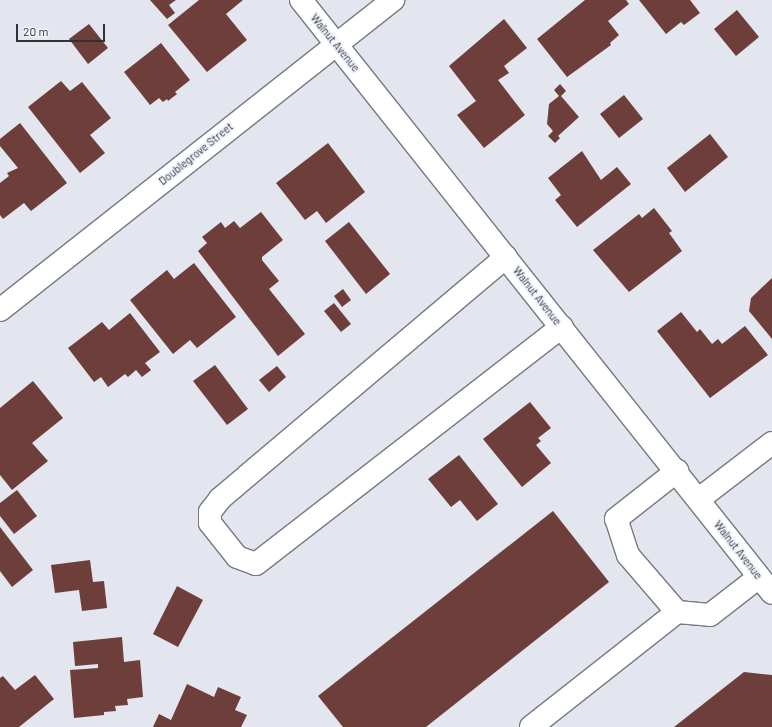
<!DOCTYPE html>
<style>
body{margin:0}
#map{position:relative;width:772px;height:727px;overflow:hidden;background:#e3e5ef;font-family:Barlow,sans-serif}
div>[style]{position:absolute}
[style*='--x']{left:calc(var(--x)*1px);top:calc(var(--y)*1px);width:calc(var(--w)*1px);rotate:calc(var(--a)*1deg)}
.building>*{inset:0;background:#6e3e3b}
.roads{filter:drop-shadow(1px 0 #777982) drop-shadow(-1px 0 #777982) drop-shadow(0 1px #777982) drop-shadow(0 -1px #777982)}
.minor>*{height:22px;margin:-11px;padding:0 11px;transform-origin:11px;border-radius:11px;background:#fff}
span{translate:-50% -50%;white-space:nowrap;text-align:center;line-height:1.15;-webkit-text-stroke:4px #f0f3fc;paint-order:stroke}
.street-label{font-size:11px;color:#313236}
.scale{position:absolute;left:16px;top:24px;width:89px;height:18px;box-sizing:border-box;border:2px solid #313236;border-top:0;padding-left:5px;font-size:12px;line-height:14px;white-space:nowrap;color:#313236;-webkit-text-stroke:3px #f0f3fc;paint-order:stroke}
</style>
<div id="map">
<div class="building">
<i style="clip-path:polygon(150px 0,176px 0,169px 5px,175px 13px,167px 19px)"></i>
<i style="clip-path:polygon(199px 0,243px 0,226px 14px,247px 40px,207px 72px,168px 25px)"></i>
<i style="clip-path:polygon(585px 0,626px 0,629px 4px,608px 21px,619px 35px,610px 43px,611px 45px,567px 77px,537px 39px)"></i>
<i style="clip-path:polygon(639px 0,690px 0,700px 13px,684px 25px,681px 22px,666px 34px)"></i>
<i style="clip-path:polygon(737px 10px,759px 37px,736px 56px,714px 29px)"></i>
<i style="clip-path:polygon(504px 19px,527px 48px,504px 66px,509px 73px,498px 80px,525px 115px,484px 148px,457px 115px,476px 101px,449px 66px)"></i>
<i style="clip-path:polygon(89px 24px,108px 48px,88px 64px,69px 39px)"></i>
<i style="clip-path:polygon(161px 43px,190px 80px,175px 92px,177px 94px,168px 101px,167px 99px,163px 102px,159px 98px,150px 105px,124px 72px)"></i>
<i style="clip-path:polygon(61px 81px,70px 91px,82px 82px,111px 118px,90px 135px,105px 153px,80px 173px,28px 107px)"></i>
<i style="clip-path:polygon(560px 84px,566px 91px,561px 96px,579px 117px,558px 136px,560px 138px,555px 143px,548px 136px,553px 131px,547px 124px,549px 104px,559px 96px,554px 90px)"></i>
<i style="clip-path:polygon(624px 95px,643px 119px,619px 138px,600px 114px)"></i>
<i style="clip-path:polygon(20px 123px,67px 183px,31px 211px,24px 203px,3px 219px,0 215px,0 183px,9px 176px,7px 173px,18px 168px,0 146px,0 139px)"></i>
<i style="clip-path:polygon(710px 134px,728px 157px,685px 192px,667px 168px)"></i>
<i style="clip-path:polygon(328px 143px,365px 192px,326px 223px,317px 211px,305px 220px,276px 183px)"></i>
<i style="clip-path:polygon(582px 151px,601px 180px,617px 167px,631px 184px,577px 227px,555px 200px,561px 195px,548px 178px)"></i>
<i style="clip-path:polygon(654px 208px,672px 231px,669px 233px,682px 251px,629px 292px,593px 250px,639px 214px,642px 218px)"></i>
<i style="clip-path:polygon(261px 212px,283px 240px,262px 257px,262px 260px,279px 281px,269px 289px,305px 334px,278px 356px,198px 251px,207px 243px,202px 237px,221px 222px,225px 228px,234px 221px,240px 228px)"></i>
<i style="clip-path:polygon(349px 222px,390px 274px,366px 294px,325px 241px)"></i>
<i style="clip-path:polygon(194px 263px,236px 317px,197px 348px,190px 340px,173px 354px,130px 300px,167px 270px,174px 279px)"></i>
<i style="clip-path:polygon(772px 278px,772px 339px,749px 311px,751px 298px)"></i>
<i style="clip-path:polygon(343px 289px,351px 300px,342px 307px,334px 296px)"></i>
<i style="clip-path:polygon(334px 303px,351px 324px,341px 332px,324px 311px)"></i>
<i style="clip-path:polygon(681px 312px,697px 332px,700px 329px,712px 344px,718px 339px,722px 344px,745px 326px,768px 355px,710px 398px,657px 331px)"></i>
<i style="clip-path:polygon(130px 313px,160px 352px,145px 363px,151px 370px,142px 377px,136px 370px,128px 377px,125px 374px,108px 387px,101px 377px,94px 382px,68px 348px,102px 322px,109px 330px)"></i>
<i style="clip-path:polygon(215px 365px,248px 409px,227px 425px,193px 381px)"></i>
<i style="clip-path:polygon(277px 366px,286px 377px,269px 392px,259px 380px)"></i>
<i style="clip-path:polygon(33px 381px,63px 418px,32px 443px,48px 461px,12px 490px,0 475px,0 408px)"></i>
<i style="clip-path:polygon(530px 402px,551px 428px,538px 438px,541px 441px,536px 445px,551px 463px,522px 487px,483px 439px)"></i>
<i style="clip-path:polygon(459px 455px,498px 504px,477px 521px,460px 500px,451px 507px,428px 479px)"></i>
<i style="clip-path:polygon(17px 490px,37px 516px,14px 534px,0 516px,0 503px)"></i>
<i style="clip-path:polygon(553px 511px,609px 582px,426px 727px,343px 727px,318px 696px)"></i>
<i style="clip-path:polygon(0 527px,33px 570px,12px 587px,0 571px)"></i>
<i style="clip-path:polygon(90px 560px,93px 582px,104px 581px,107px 608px,82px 611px,79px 590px,55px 593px,51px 565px)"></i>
<i style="clip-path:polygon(177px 586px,203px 600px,178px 647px,153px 634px)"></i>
<i style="clip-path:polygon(122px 637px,124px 662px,140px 660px,143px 697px,127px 699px,128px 705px,115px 706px,116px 711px,104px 712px,104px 715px,74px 718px,70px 670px,98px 668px,98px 664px,75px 666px,73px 642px)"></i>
<i style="clip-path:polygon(744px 672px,772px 675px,772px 727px,674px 727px)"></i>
<i style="clip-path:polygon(35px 675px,54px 699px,19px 727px,0 727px,0 678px,3px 676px,15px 690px)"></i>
<i style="clip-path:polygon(187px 684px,214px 697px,218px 687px,241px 697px,235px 710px,247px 715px,241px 727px,153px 727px,159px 714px,171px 720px)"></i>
</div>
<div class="roads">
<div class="minor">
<i style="--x:301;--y:0;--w:757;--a:51.54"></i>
<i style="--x:506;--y:257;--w:375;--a:139.8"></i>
<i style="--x:220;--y:499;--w:16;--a:128"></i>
<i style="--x:210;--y:512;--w:11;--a:90"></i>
<i style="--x:210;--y:523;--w:43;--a:51.5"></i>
<i style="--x:237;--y:557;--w:20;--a:20"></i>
<i style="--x:256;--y:564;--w:387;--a:-37.8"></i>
<i style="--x:0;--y:310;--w:501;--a:-38.27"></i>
<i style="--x:699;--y:499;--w:92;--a:-37.5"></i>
<i style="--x:677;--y:612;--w:33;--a:5"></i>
<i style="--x:710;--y:615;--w:62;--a:-37.8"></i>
<i style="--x:531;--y:727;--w:186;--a:-38.2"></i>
<i style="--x:677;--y:612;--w:75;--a:-130.7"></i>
<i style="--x:628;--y:555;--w:38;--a:-108"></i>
<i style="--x:616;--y:519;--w:78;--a:-38.2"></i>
</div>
</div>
<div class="street-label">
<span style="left:335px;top:43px;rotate:51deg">Walnut Avenue</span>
<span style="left:196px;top:154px;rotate:-39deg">Doublegrove Street</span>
<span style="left:537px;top:296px;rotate:52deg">Walnut Avenue</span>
<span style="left:738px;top:550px;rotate:52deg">Walnut Avenue</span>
</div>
<div class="scale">20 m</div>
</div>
